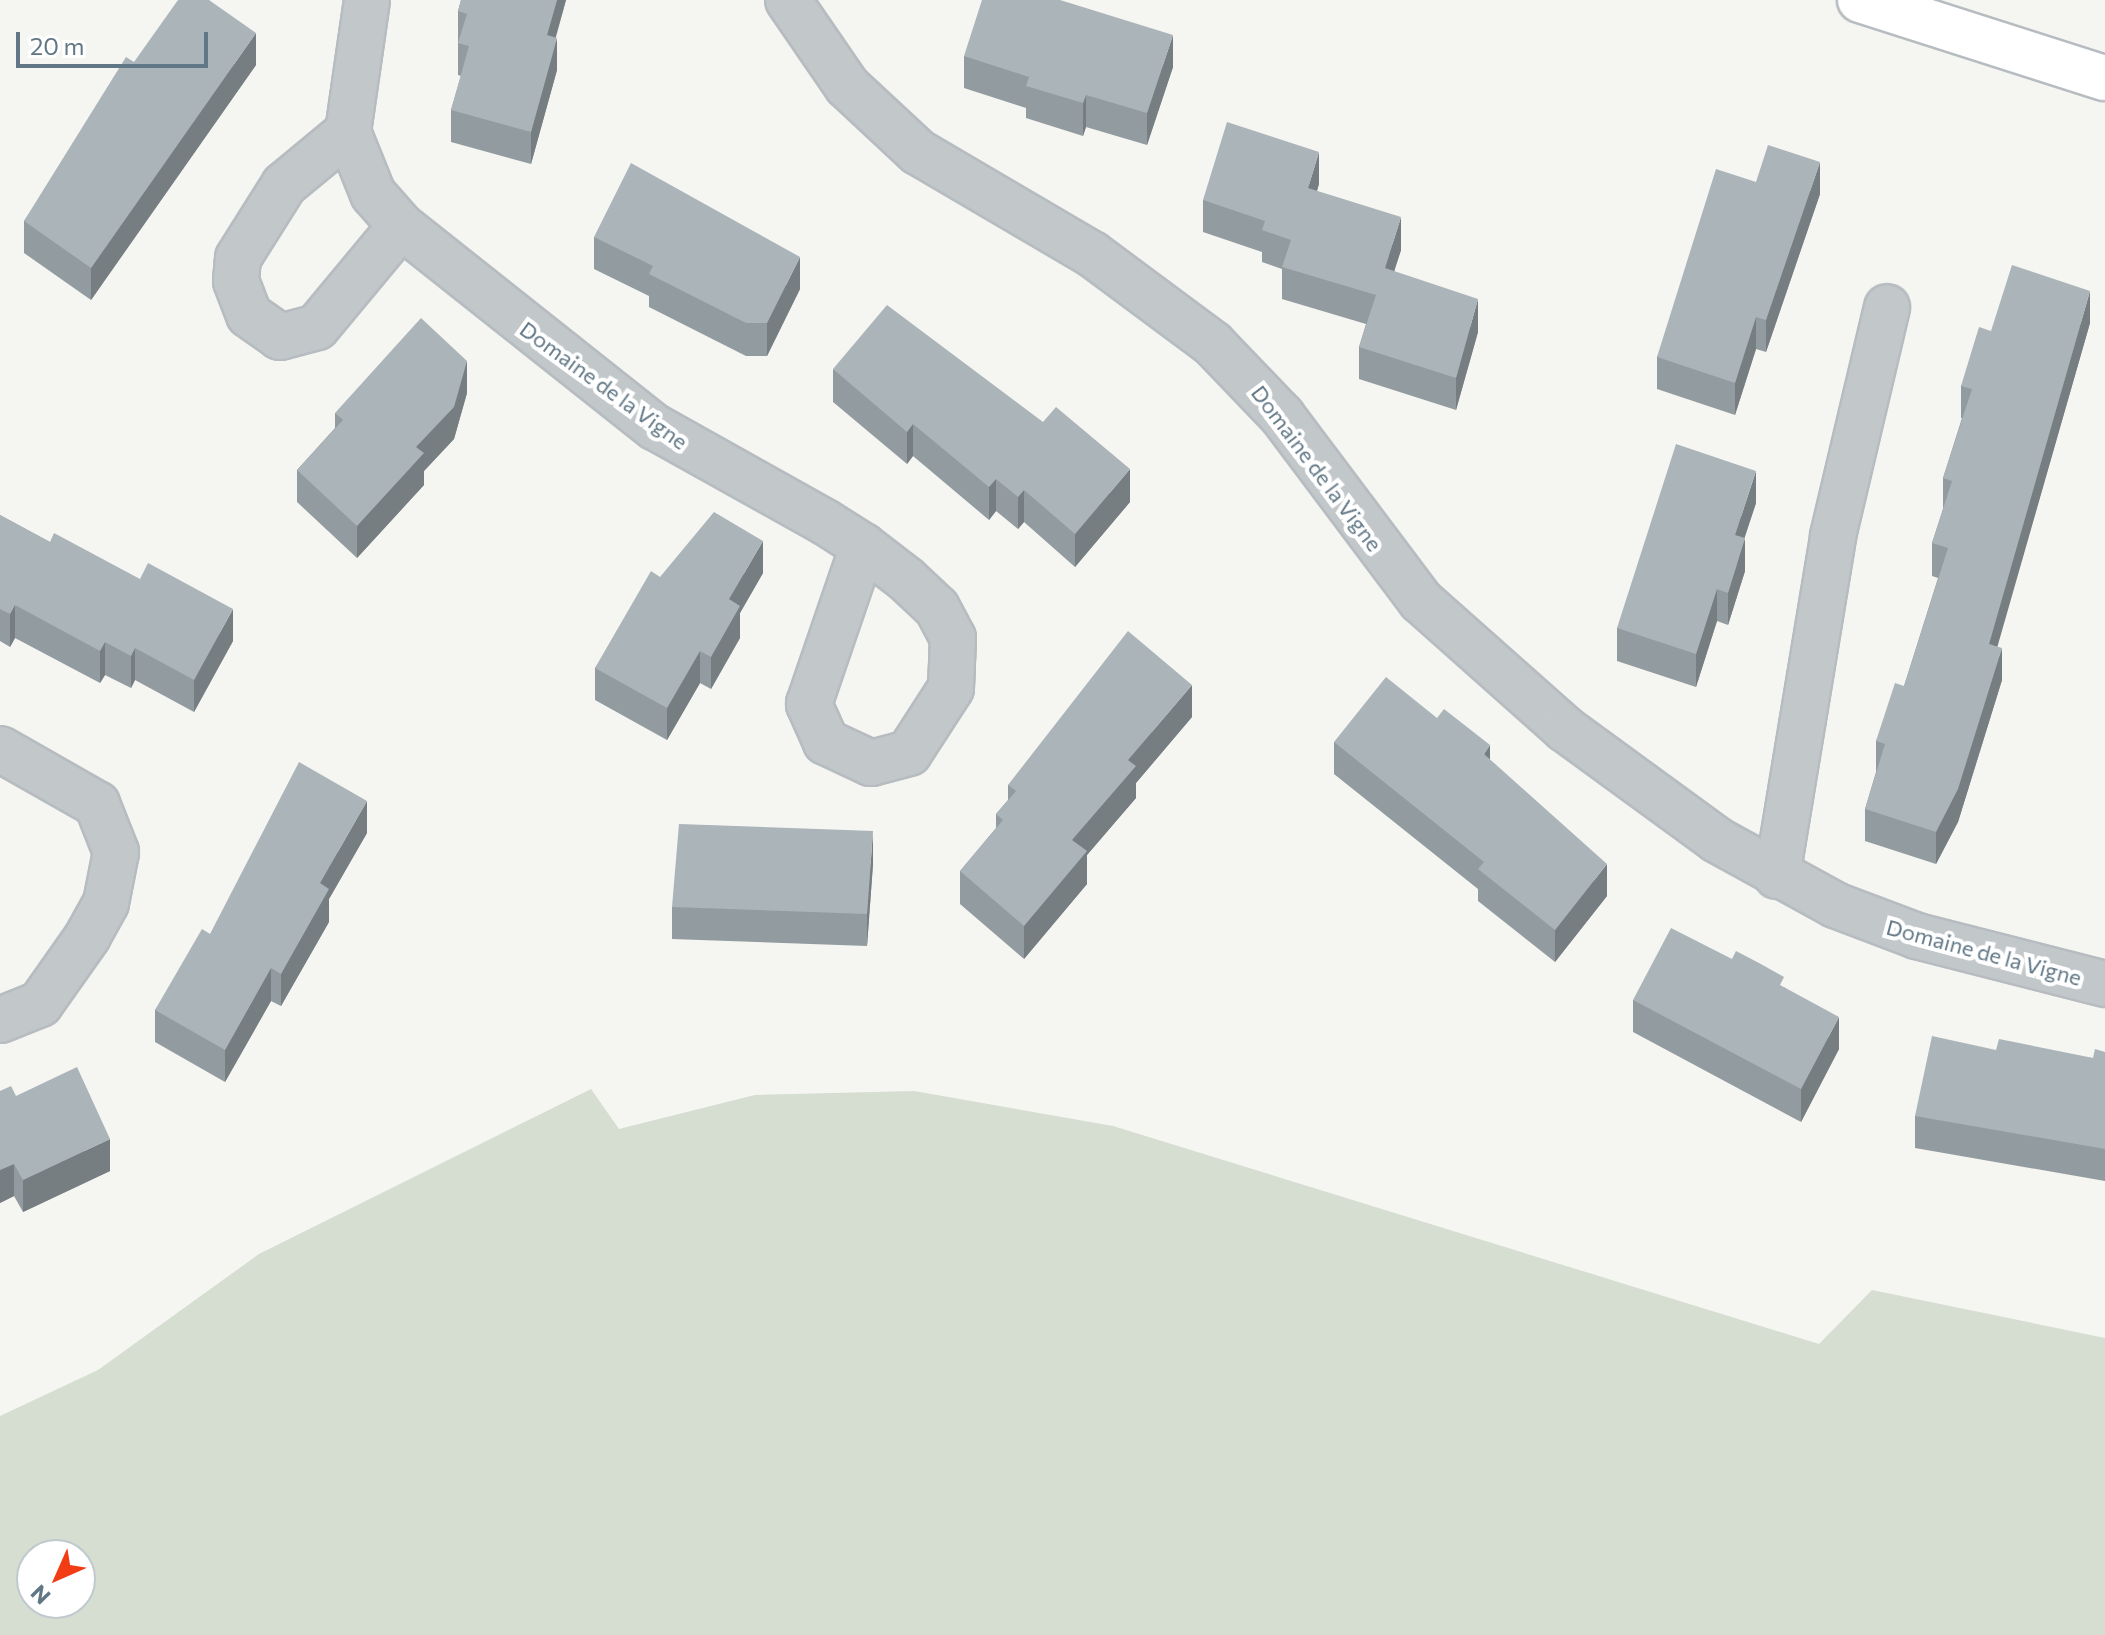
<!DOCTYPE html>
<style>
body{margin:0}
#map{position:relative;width:2105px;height:1635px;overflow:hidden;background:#f5f5f1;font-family:Commissioner,sans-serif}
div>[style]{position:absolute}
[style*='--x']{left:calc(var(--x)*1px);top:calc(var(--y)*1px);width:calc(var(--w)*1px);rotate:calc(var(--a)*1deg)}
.green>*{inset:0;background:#d6ddd1}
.roads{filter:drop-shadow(2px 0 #b6bcc0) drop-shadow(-2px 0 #b6bcc0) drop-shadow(0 2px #b6bcc0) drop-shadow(0 -2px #b6bcc0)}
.street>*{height:44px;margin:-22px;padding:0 22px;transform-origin:22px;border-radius:22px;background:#c2c7ca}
.secondary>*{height:44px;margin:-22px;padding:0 22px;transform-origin:22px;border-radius:22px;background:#fff}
.wall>*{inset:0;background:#929b9f}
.shaded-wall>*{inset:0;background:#777e82}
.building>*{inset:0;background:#aab4b9}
span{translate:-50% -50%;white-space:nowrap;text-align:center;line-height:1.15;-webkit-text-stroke:8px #fff;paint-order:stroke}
.street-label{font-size:22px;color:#617785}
.north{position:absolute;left:16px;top:1539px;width:80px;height:80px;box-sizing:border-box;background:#fff;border:2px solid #c0c9ce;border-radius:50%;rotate:225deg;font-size:22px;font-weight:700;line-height:32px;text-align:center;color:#617785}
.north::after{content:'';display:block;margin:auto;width:28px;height:36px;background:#f23c14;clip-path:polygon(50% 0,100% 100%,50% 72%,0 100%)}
.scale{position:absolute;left:16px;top:32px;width:192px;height:36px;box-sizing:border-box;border:4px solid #617785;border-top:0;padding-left:10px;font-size:24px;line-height:28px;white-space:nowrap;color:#617785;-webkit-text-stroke:6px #fff;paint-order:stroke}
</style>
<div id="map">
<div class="green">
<i style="clip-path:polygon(evenodd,591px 1089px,619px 1129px,755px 1095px,914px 1091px,1113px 1126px,1819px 1344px,1872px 1290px,2105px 1338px,2105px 1635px,0 1635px,0 1416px,98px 1370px,259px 1254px,591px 1089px,32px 1555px,80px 1555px,80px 1603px,32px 1603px,32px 1555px)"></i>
</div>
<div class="roads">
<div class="street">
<i style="--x:367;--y:0;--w:133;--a:98.2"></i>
<i style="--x:348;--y:132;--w:67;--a:68"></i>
<i style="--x:373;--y:194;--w:43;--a:48.8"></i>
<i style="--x:401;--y:226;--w:324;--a:38.4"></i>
<i style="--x:655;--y:427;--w:195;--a:29.2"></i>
<i style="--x:825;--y:522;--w:45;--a:32.3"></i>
<i style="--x:863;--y:546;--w:54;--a:37.5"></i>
<i style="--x:906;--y:579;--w:42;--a:43.1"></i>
<i style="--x:937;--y:608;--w:34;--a:62"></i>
<i style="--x:953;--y:638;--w:50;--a:92.3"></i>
<i style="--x:951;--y:688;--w:77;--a:122.9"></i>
<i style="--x:909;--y:753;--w:39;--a:165"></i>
<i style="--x:871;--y:763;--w:50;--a:-155"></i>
<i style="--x:826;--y:742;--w:42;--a:-114.1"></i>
<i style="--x:809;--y:704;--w:167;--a:-71.1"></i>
<i style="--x:788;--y:0;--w:104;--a:55.5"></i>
<i style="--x:847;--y:86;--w:97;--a:42.9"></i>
<i style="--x:918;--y:152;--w:202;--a:30.4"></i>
<i style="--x:1092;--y:254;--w:151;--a:36.6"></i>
<i style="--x:1213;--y:344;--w:100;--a:46.2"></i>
<i style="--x:1282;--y:416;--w:231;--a:53.1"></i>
<i style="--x:1421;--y:601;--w:193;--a:41.6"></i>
<i style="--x:1565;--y:729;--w:188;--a:36.1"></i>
<i style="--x:1717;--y:840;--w:135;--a:28.8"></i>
<i style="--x:1835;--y:905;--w:88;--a:20.7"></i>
<i style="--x:1917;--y:936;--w:194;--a:14.3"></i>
<i style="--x:348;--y:132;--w:83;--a:140.4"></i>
<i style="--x:284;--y:185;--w:86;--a:122.2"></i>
<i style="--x:238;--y:258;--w:23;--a:95"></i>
<i style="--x:236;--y:281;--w:36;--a:69"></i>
<i style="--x:249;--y:315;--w:38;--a:35"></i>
<i style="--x:280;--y:337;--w:38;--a:-15"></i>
<i style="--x:317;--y:327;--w:131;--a:-50.3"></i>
<i style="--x:0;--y:749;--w:112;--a:29.6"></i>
<i style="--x:97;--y:804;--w:52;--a:68.4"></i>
<i style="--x:116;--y:852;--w:52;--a:101.1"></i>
<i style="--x:106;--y:903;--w:38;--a:119"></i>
<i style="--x:88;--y:936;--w:83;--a:125.2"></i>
<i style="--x:40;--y:1004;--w:43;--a:158.2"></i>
<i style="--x:1777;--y:876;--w:345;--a:-80.6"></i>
<i style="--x:1833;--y:536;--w:235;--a:-76.7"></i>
</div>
<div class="secondary">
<i style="--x:1860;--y:0;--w:257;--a:17.7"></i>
</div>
</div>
<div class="wall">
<i style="clip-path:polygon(461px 0,566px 0,556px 37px,557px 70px,531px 164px,451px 142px,451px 110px,461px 76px,458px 75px,458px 11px)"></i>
<i style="clip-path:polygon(964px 56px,1173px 67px,1147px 145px,1086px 127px,1083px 136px,1026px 118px,1026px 108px,964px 88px)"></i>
<i style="clip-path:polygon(134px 62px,256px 65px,91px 300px,24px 253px,24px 221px)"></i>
<i style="clip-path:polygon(1756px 182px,1820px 194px,1766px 352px,1756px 349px,1735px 415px,1657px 389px,1657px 357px)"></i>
<i style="clip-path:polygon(1319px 184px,1317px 191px,1401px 250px,1394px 271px,1478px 332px,1456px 410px,1359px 379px,1359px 347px,1366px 324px,1282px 299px,1282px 269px,1262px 262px,1262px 252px,1203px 232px,1203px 200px)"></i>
<i style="clip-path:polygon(594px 237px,800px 289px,767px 356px,746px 356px,649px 307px,649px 296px,594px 269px)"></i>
<i style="clip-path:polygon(2090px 323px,1997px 646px,2002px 680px,1958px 822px,1936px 864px,1865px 841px,1865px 809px,1876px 772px,1876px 741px,1904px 686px,1938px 578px,1932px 576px,1932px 543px,1943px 509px,1943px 478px,1962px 418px,1961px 418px,1961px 386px,1991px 331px)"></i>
<i style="clip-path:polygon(833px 369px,1130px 502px,1075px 567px,1024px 522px,1018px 529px,996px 511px,989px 520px,913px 456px,907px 464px,833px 402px)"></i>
<i style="clip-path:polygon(467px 393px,454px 439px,424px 471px,424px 485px,357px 558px,297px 502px,297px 470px,335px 428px,335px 413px)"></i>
<i style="clip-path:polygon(1756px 503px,1744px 538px,1745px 571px,1728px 625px,1717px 621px,1696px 687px,1617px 661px,1617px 628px)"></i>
<i style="clip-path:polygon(0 515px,233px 641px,194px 712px,135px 680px,131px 688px,105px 675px,100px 683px,15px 638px,10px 647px,0 641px)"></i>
<i style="clip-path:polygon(763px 573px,740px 613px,740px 638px,711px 689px,700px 683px,667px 740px,595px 700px,595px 668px,660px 577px)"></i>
<i style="clip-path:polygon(1192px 717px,1136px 783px,1136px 798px,1087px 855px,1087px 884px,1024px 959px,960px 904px,960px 871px,996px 828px,996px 814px,1008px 800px,1008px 785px)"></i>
<i style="clip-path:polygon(1437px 718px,1490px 760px,1607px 896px,1555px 962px,1478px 901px,1478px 889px,1334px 774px,1334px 742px)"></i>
<i style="clip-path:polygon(367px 833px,329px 899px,329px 922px,281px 1006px,271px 1001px,225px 1082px,155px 1042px,155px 1010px,210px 934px)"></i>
<i style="clip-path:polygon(873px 864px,867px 946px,672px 939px,672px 907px)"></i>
<i style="clip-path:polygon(1784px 987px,1839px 1049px,1801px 1122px,1633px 1032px,1633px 1000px)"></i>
<i style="clip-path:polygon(1996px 1050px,2093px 1058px,2105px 1052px,2105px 1181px,1915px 1148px,1915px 1116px)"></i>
<i style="clip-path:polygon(0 1091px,16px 1096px,110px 1171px,23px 1212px,14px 1196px,0 1203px)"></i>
</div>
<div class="shaded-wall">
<i style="clip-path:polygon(557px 0,566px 0,547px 67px,547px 35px)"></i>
<i style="clip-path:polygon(256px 33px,256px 65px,91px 300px,91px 268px)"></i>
<i style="clip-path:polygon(1173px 35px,1173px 67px,1147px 145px,1147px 113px)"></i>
<i style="clip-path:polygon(557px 38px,557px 70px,531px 164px,531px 132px)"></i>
<i style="clip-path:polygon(1086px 95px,1086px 127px,1083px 136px,1083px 103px)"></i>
<i style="clip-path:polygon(1319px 152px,1319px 184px,1308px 220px,1308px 188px)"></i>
<i style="clip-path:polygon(1820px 162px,1820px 194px,1766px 352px,1766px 320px)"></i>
<i style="clip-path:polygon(1401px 217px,1401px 250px,1385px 300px,1385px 268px)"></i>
<i style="clip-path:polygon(800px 257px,800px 289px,767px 356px,767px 323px)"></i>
<i style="clip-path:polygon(2090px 291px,2090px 323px,1989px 676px,1989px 644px)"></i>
<i style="clip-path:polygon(1478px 299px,1478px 332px,1456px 410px,1456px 378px)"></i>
<i style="clip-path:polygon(1756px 317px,1756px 349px,1735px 415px,1735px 383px)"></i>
<i style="clip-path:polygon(467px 361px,467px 393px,454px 439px,424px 471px,424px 485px,357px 558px,357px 526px,416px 447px)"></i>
<i style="clip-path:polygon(913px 424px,913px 456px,907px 464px,907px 432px)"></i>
<i style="clip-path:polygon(1130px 469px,1130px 502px,1075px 567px,1075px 534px)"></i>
<i style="clip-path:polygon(1756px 471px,1756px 503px,1735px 567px,1735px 535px)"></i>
<i style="clip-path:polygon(996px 479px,996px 511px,989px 520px,989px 487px)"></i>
<i style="clip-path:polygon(1024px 490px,1024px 522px,1018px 529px,1018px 497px)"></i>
<i style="clip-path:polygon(1745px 538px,1745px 571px,1728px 625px,1728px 593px)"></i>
<i style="clip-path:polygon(763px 541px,763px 573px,740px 613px,740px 638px,711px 689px,711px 657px,729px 599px)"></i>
<i style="clip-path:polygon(1717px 589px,1717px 621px,1696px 687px,1696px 654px)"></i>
<i style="clip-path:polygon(15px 605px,15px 638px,10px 647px,10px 614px)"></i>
<i style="clip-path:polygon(233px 609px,233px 641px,194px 712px,194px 680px)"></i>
<i style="clip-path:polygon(105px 642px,105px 675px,100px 683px,100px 651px)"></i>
<i style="clip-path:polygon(135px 648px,135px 680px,131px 688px,131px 656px)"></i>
<i style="clip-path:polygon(2002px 648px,2002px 680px,1958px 822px,1936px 864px,1936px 832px)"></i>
<i style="clip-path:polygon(700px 651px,700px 683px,667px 740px,667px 708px)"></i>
<i style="clip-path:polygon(1192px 685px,1192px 717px,1136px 783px,1136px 798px,1087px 855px,1087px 884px,1024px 959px,1024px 926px,1072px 840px,1128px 760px)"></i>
<i style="clip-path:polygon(1490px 745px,1490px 778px,1484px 754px)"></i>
<i style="clip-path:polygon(367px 801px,367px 833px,329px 899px,329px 922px,281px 1006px,281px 974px,320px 883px)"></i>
<i style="clip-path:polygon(873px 831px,873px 864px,867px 946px,867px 914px)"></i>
<i style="clip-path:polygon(1607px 864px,1607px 896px,1555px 962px,1555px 930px)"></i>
<i style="clip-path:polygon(271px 968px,271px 1001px,225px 1082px,225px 1050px)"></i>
<i style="clip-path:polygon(1839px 1017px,1839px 1049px,1801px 1122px,1801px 1089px)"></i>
<i style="clip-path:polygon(110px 1139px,110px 1171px,23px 1212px,23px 1180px)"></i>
<i style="clip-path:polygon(14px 1164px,14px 1196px,0 1203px,0 1170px)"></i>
</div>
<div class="building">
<i style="clip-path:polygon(178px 0,209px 0,256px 33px,91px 268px,24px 221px,126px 57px,134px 62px)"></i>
<i style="clip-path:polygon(461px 0,557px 0,547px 35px,557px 38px,531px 132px,451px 110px,469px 46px,458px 43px,467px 14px,458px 11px)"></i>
<i style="clip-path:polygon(982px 0,1060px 0,1173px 35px,1147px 113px,1086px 95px,1083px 103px,1026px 86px,1029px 77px,964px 56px)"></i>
<i style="clip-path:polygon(1227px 122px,1319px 152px,1308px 188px,1401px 217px,1385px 268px,1478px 299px,1456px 378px,1359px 347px,1376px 295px,1282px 267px,1291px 240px,1262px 230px,1265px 221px,1203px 200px)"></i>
<i style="clip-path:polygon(1768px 145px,1820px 162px,1766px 320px,1756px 317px,1735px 383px,1657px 357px,1716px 169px,1756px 182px)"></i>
<i style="clip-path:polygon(631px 163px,800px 257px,767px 323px,746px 323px,649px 274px,653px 266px,594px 237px)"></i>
<i style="clip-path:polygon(2012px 265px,2090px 291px,1989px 644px,2002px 648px,1958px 789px,1936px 832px,1865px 809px,1885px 744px,1876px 741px,1895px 683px,1904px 686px,1948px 548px,1932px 543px,1952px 481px,1943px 478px,1972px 389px,1961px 386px,1979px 327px,1991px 331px)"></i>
<i style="clip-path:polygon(887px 305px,1043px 422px,1056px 407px,1130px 469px,1075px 534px,1024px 490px,1018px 497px,996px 479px,989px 487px,913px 424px,907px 432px,833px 369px)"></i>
<i style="clip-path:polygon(421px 318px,467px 361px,454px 407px,416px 447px,424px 453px,357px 526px,297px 470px,343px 420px,335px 413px)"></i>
<i style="clip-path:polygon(1676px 444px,1756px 471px,1735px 535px,1745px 538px,1728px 593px,1717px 589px,1696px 654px,1617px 628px)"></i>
<i style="clip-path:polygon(714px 512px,763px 541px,729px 599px,740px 606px,711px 657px,700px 651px,667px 708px,595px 668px,651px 571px,660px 577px)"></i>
<i style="clip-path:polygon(0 515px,50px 542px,54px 533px,140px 579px,148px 563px,233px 609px,194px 680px,135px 648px,131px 656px,105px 642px,100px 651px,15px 605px,10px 614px,0 609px)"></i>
<i style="clip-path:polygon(1128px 631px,1192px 685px,1128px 760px,1136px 766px,1072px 840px,1087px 851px,1024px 926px,960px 871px,1003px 820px,996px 814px,1016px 791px,1008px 785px)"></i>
<i style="clip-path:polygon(1386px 677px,1437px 718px,1444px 709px,1490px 745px,1484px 754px,1607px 864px,1555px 930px,1478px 869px,1484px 862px,1334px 742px)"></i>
<i style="clip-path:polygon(299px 762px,367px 801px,320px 883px,329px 889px,281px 974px,271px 968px,225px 1050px,155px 1010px,202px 929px,210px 934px)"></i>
<i style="clip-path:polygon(679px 824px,873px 831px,867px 914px,672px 907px)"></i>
<i style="clip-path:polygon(1671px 928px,1732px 959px,1736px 951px,1759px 963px,1784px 977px,1780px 985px,1839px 1017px,1801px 1089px,1633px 1000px)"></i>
<i style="clip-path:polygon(1932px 1036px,1996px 1050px,1999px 1039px,2093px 1058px,2095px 1049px,2105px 1052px,2105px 1149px,1915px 1116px)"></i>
<i style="clip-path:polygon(77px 1067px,110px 1139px,23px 1180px,14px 1164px,0 1170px,0 1091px,11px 1086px,16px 1096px)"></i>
</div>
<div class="street-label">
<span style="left:604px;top:385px;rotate:36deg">Domaine de la Vigne</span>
<span style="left:1317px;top:468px;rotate:53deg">Domaine de la Vigne</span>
<span style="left:1984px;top:952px;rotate:15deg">Domaine de la Vigne</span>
</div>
<div class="north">N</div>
<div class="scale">20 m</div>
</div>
